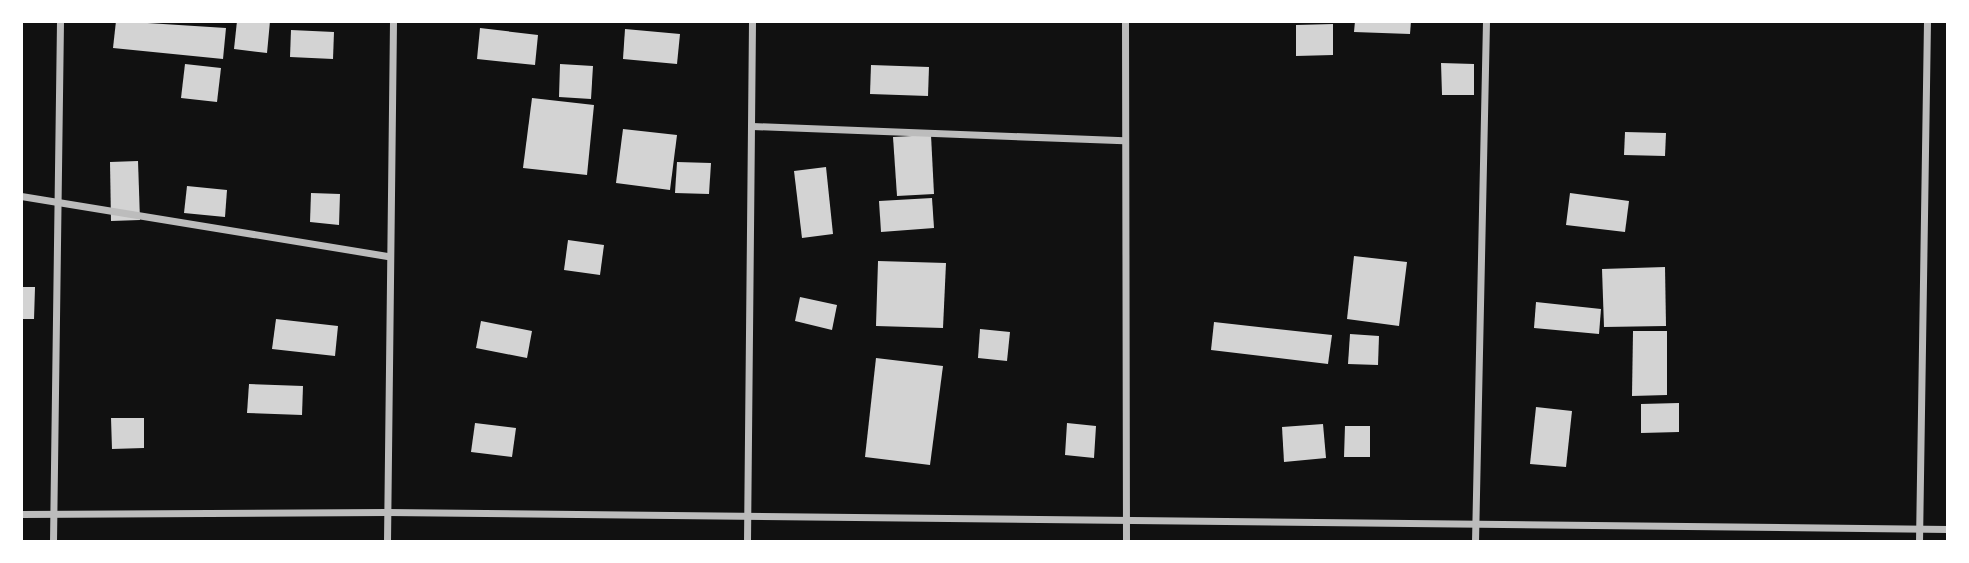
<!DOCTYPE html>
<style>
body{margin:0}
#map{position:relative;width:1969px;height:563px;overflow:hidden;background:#111;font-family:Mulish,sans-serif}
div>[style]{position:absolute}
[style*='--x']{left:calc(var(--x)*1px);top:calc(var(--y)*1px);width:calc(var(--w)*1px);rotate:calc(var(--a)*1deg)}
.building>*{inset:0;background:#d3d3d3}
.minor>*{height:7px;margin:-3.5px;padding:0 3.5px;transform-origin:3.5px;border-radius:3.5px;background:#bcbcbc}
span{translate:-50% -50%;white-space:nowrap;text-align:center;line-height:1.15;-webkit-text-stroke:5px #fff;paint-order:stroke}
.frame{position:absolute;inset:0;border:23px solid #fff;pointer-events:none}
</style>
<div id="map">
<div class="building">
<i style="clip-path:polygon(116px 21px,226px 28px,223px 59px,113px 48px)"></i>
<i style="clip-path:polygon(237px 21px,270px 21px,267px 53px,234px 49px)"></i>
<i style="clip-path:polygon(1355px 21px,1411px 21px,1410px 34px,1354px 32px)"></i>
<i style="clip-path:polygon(1333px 24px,1333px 55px,1296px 56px,1296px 25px)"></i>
<i style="clip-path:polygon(480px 28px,538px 35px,535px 65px,477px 59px)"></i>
<i style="clip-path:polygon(625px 29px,680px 34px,677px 64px,623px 59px)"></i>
<i style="clip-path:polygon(291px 30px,334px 32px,333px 59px,290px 57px)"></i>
<i style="clip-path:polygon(1441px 63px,1474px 64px,1474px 95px,1442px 95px)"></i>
<i style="clip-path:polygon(185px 64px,221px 68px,217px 102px,181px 98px)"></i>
<i style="clip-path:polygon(560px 64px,593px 66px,591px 99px,559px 97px)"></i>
<i style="clip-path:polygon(871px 65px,929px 67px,928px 96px,870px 94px)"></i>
<i style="clip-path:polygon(532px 98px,594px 105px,587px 175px,523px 168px)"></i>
<i style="clip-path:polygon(623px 129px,677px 135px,670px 190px,616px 183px)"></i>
<i style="clip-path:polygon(1625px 132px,1666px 133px,1665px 156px,1624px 155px)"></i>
<i style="clip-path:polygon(931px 135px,934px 194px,897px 196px,893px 137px)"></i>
<i style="clip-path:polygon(138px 161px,140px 220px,111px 221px,110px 162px)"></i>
<i style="clip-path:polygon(677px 162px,711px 163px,709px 194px,675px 193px)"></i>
<i style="clip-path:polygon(826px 167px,833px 234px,802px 238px,794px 171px)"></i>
<i style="clip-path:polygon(187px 186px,227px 190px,225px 217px,184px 213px)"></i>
<i style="clip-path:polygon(311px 193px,340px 194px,339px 225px,310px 222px)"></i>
<i style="clip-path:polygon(1570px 193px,1629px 201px,1625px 232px,1566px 225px)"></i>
<i style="clip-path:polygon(932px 198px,934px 228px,881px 232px,879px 201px)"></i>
<i style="clip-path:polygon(568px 240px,604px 245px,600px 275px,564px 270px)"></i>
<i style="clip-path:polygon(1354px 256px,1407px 262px,1399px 326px,1347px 319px)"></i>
<i style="clip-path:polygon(878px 261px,946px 263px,943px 328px,876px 326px)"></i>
<i style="clip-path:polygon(1665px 267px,1666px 326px,1604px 327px,1602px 269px)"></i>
<i style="clip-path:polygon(21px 287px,35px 287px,34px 319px,21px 319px)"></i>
<i style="clip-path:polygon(800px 297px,837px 305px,832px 330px,795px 321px)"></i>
<i style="clip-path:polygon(1536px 302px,1601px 309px,1599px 334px,1534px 328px)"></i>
<i style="clip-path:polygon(276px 319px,338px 326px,335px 356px,272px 349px)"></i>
<i style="clip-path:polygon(481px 321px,532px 331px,527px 358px,476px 348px)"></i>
<i style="clip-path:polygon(1214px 322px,1332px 335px,1328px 364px,1211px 350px)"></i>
<i style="clip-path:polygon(980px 329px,1010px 332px,1007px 361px,978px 358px)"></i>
<i style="clip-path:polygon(1633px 331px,1667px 331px,1667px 395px,1632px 396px)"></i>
<i style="clip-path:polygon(1350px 334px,1379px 336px,1378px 365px,1348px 364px)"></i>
<i style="clip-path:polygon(876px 358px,943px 366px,930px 465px,865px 457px)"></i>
<i style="clip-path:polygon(249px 384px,303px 386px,302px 415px,247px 413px)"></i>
<i style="clip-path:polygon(1679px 403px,1679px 432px,1641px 433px,1641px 404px)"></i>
<i style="clip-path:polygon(1536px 407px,1572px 411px,1566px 467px,1530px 464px)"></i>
<i style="clip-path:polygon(111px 418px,144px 418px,144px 448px,112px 449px)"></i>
<i style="clip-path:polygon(475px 423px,516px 428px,512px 457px,471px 452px)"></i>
<i style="clip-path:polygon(1067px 423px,1096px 426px,1094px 458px,1065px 455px)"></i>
<i style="clip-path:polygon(1323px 424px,1326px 458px,1284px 462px,1282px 427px)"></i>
<i style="clip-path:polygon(1345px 426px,1370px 426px,1370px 457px,1344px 457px)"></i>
</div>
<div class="minor">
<i style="--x:1125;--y:21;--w:521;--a:89.89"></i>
<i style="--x:752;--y:126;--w:372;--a:2.2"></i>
<i style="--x:21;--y:196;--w:371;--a:9.3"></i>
<i style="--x:21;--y:514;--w:366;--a:-0.3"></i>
<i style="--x:387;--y:512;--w:1561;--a:0.62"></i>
<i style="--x:53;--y:542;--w:521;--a:-89.23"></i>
<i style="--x:387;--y:542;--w:521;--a:-89.34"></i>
<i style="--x:747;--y:542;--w:521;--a:-89.45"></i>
<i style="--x:1475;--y:542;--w:521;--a:-88.79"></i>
<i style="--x:1919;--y:542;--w:521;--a:-89.12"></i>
</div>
<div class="frame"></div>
</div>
